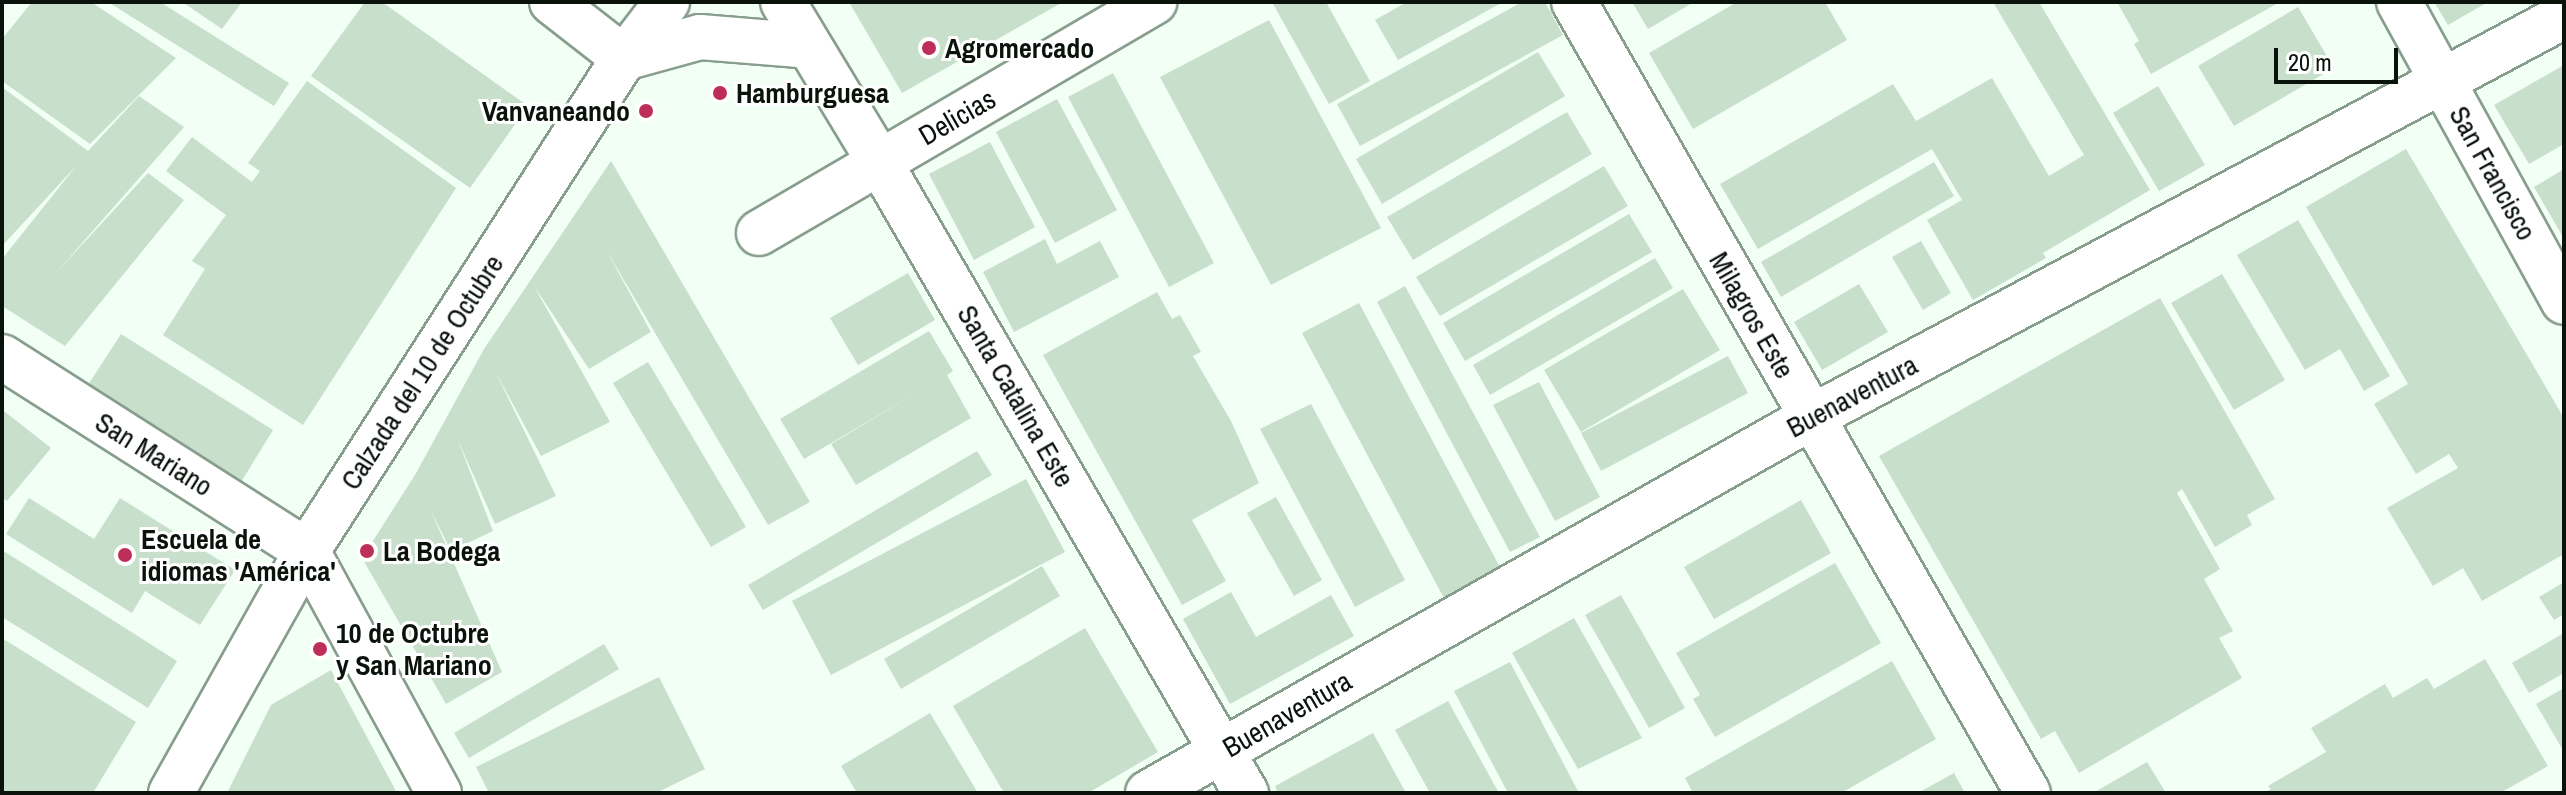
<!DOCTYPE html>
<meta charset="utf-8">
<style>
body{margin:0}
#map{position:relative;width:2566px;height:795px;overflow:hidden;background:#f1fff4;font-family:"Archivo Narrow",sans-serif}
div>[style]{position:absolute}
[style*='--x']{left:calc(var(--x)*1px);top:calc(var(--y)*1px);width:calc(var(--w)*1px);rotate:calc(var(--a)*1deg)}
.building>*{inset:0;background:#c8dfcc}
.roads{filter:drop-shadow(2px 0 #889e8d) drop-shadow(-2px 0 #889e8d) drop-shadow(0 2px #889e8d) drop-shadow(0 -2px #889e8d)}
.minor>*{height:44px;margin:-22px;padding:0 22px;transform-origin:22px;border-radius:22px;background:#fff}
.major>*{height:44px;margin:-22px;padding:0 22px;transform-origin:22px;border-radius:22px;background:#fff}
.dots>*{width:22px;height:22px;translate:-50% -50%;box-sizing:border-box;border:4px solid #fff;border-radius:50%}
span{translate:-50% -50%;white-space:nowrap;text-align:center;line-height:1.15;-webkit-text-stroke:6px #fff;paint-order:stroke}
.poi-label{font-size:28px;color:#0a120c;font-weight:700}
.left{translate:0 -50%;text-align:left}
.right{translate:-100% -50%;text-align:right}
.street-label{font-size:28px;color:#0a120c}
.frame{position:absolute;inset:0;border:4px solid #0a120c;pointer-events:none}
.scale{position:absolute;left:2274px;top:48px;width:124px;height:36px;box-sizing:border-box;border:4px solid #0a120c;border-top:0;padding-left:10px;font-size:24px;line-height:28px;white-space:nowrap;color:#0a120c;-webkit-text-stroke:6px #fff;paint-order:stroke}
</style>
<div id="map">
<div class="building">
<i style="clip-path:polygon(32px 2px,91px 2px,176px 58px,90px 144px,2px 81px,2px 39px)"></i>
<i style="clip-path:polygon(108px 2px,160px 2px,289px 83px,274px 106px)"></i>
<i style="clip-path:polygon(182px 2px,242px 2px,222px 29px)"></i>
<i style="clip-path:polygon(365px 2px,382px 2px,528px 106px,470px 188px,311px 76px)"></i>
<i style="clip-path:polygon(849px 2px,1063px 2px,902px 93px)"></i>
<i style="clip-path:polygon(1272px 2px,1326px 2px,1370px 81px,1329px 104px)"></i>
<i style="clip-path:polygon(1407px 2px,1503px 2px,1398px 60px,1375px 20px)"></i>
<i style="clip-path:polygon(1522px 2px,1545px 2px,1563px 35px,1360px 146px,1337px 104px)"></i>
<i style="clip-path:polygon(1632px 2px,1694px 2px,1648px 29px)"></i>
<i style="clip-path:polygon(1737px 2px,1825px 2px,1847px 40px,1693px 129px,1649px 53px)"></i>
<i style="clip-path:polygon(1993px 2px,2039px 2px,2150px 190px,2043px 253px,2046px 258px,1973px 300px,1927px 220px,1962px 200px,1932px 149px,1758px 249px,1720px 184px,1893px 84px,1916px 121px,1992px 78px,2049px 176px,2084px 155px)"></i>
<i style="clip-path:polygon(2117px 2px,2280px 2px,2151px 74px,2134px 44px,2139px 41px)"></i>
<i style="clip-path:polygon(2434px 2px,2488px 2px,2448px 25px)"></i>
<i style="clip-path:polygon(2298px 7px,2334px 68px,2234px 126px,2198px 66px)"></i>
<i style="clip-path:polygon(1269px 20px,1381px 228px,1271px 285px,1160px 77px)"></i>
<i style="clip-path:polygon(1538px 52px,1565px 96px,1382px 204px,1356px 159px)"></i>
<i style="clip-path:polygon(2564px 65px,2564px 144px,2529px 164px,2494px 105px)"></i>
<i style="clip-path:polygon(1113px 73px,1214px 263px,1169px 287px,1068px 97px)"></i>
<i style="clip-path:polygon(307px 81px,456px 188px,303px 425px,163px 335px,205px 269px,192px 261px,226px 215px,166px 171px,192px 137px,252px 182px,260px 171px,248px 163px)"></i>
<i style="clip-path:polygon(2158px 86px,2205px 165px,2159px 191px,2113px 113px)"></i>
<i style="clip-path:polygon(2px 87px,88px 151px,139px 96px,184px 127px,55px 274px,148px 173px,184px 200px,65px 346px,2px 306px,2px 259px,77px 165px,2px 246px)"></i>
<i style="clip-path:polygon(1057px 99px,1117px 210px,1055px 243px,996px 132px)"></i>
<i style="clip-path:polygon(1567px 112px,1592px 154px,1413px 260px,1387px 217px)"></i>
<i style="clip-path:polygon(990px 142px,1035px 227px,974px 260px,929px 174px)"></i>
<i style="clip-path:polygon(2406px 149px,2564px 418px,2564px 554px,2482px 601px,2463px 568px,2433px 586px,2387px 508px,2458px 468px,2449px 454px,2416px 474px,2374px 404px,2408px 384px,2306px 207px)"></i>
<i style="clip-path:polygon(611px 161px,810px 502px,768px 525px,605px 248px,651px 332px,589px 369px,534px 286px,610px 422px,541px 456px,495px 371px,556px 496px,495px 524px,457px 438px,493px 531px,451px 551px,430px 509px,502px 672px,446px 704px,362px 558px,415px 475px,484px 349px)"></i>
<i style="clip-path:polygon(1934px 162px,1954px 196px,1781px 297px,1761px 262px)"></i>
<i style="clip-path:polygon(1604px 166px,1628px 206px,1440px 316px,1416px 277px)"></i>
<i style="clip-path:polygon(2564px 169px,2564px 239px,2534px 187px)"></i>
<i style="clip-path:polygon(1629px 214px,1652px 252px,1465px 361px,1443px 323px)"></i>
<i style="clip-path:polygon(2298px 220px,2390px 376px,2364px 391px,2340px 349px,2305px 370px,2237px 255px)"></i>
<i style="clip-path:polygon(1045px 239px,1057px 264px,1100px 241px,1119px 277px,1014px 332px,983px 272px)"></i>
<i style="clip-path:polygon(1921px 241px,1951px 293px,1923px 310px,1892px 257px)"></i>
<i style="clip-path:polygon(1655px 258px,1673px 288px,1490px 395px,1473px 365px)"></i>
<i style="clip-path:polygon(908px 273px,935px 320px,858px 365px,830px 318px)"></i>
<i style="clip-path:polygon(2222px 274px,2285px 380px,2234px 410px,2171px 303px)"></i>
<i style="clip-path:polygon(1859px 284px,1888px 332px,1822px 370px,1794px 322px)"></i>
<i style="clip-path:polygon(1405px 286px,1540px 537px,1510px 552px,1377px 302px)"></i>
<i style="clip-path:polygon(1683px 289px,1720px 350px,1581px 432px,1544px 370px)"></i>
<i style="clip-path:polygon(1157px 292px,1172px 319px,1180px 315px,1201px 352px,1193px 356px,1231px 421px,1259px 483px,1192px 520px,1226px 581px,1182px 605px,1043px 355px)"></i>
<i style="clip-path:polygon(2160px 298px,2275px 499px,2247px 515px,2252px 525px,2215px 547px,2182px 489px,2177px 493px,2220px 569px,2204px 579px,2233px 631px,2219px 638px,2242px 678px,2079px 773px,2055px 731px,2041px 739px,1879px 456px)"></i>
<i style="clip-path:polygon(1359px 303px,1502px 571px,1445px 600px,1302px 333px)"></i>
<i style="clip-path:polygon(929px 331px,953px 371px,947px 375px,971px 418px,856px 485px,831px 444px,923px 389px,804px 459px,780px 419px)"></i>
<i style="clip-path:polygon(121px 334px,273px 430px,241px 482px,88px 385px)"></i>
<i style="clip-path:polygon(1728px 356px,1748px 393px,1601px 471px,1581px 433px)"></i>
<i style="clip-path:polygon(648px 362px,746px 527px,711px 547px,613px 383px)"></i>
<i style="clip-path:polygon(1539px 382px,1600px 497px,1555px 521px,1493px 405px)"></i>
<i style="clip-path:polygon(1311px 404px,1405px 580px,1355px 607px,1260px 429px)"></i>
<i style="clip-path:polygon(4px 411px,51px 448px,7px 501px,2px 498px)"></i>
<i style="clip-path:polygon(977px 451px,992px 475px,763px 610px,748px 585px)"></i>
<i style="clip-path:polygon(1026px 479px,1065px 552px,831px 675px,792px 601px)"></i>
<i style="clip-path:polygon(1276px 497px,1322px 580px,1294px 596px,1247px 513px)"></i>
<i style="clip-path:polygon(29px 498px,94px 539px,120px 498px,235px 570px,200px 625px,145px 591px,132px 613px,6px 534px)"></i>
<i style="clip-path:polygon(1801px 500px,1831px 553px,1714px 619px,1684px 567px)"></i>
<i style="clip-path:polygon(2px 550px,177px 661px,148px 708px,2px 617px)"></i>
<i style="clip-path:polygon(1835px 563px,1881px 643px,1715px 737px,1693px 699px,1700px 695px,1676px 653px)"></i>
<i style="clip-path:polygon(1042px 566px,1060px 596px,901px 689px,884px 659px)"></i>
<i style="clip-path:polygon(2564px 582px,2564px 614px,2554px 620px,2539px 597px)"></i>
<i style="clip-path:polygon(1231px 592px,1256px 637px,1331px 595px,1354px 636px,1230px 704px,1183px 619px)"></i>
<i style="clip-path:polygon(1621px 595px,1685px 708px,1649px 728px,1585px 615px)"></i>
<i style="clip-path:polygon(1574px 618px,1642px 738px,1578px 769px,1512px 653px)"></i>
<i style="clip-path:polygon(1085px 628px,1158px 752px,1088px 793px,1004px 793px,953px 706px)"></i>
<i style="clip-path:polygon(2564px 633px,2564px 673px,2529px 693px,2512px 663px)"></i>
<i style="clip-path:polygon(2px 638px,136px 722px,93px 793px,2px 792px)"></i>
<i style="clip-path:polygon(604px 644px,619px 669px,469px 758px,454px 733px)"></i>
<i style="clip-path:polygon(2485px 659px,2548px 766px,2500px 793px,2264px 793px,2271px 789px,2268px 786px,2326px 752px,2311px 728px,2385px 684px,2393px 698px,2427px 678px,2434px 689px)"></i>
<i style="clip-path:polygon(1892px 661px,1936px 739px,1841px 793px,1693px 793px,1685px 778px)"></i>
<i style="clip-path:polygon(1510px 662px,1579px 793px,1508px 793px,1454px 691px)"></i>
<i style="clip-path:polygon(331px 670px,397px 793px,227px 793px,271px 705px)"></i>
<i style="clip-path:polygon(659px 677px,705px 769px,656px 793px,489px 793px,476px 767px)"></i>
<i style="clip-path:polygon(2564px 688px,2564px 752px,2536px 704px)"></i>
<i style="clip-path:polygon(1448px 701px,1499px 793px,1430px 793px,1395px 730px)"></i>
<i style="clip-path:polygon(930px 713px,978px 793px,857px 793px,841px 766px)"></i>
<i style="clip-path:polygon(1373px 733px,1406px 793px,1278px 793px,1275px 786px)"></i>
<i style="clip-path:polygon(2147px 762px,2166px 793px,2093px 793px)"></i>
<i style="clip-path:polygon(1954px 773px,1965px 793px,1918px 793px)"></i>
</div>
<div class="roads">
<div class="minor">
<i style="--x:783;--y:2;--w:188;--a:58.9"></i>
<i style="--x:880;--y:163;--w:729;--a:59.85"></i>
<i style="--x:1574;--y:2;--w:912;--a:60.15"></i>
<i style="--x:2399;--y:2;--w:342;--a:61.2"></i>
<i style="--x:624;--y:58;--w:79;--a:-15.4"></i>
<i style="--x:700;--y:37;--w:109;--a:4.7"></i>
<i style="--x:759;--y:233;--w:458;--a:-30.3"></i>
<i style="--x:2;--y:357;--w:361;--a:32.5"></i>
<i style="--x:307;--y:551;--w:276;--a:61.4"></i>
<i style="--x:1148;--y:793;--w:761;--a:-29.53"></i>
<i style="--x:1810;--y:418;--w:854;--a:-28.06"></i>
</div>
<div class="major">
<i style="--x:552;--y:2;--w:91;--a:37.9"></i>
<i style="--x:171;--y:793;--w:278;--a:-60.7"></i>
<i style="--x:307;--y:551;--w:586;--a:-57.26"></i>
<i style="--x:624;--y:58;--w:71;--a:-52.5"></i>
</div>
</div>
<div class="dots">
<i style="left:929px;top:48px;background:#bd2e59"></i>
<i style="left:720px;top:93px;background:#bd2e59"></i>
<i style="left:646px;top:111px;background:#bd2e59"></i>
<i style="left:367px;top:551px;background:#bd2e59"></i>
<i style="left:125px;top:555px;background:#bd2e59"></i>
<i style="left:320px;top:649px;background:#bd2e59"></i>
</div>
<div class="poi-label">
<span class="left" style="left:945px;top:48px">Agromercado</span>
<span class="left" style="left:736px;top:93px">Hamburguesa</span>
<span class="right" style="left:630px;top:111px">Vanvaneando</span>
<span class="left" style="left:141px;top:555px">Escuela de<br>idiomas 'América'</span>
<span class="left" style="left:383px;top:551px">La Bodega</span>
<span class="left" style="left:336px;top:649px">10 de Octubre<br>y San Mariano</span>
</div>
<div class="street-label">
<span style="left:957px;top:117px;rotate:-30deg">Delicias</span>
<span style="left:2493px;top:173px;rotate:61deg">San Francisco</span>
<span style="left:1752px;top:315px;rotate:60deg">Milagros Este</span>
<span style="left:422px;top:372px;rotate:-57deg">Calzada del 10 de Octubre</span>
<span style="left:1016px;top:396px;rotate:60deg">Santa Catalina Este</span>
<span style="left:1852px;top:396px;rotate:-28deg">Buenaventura</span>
<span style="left:154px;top:454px;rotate:32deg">San Mariano</span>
<span style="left:1287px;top:714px;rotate:-30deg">Buenaventura</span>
</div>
<div class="frame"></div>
<div class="scale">20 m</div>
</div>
